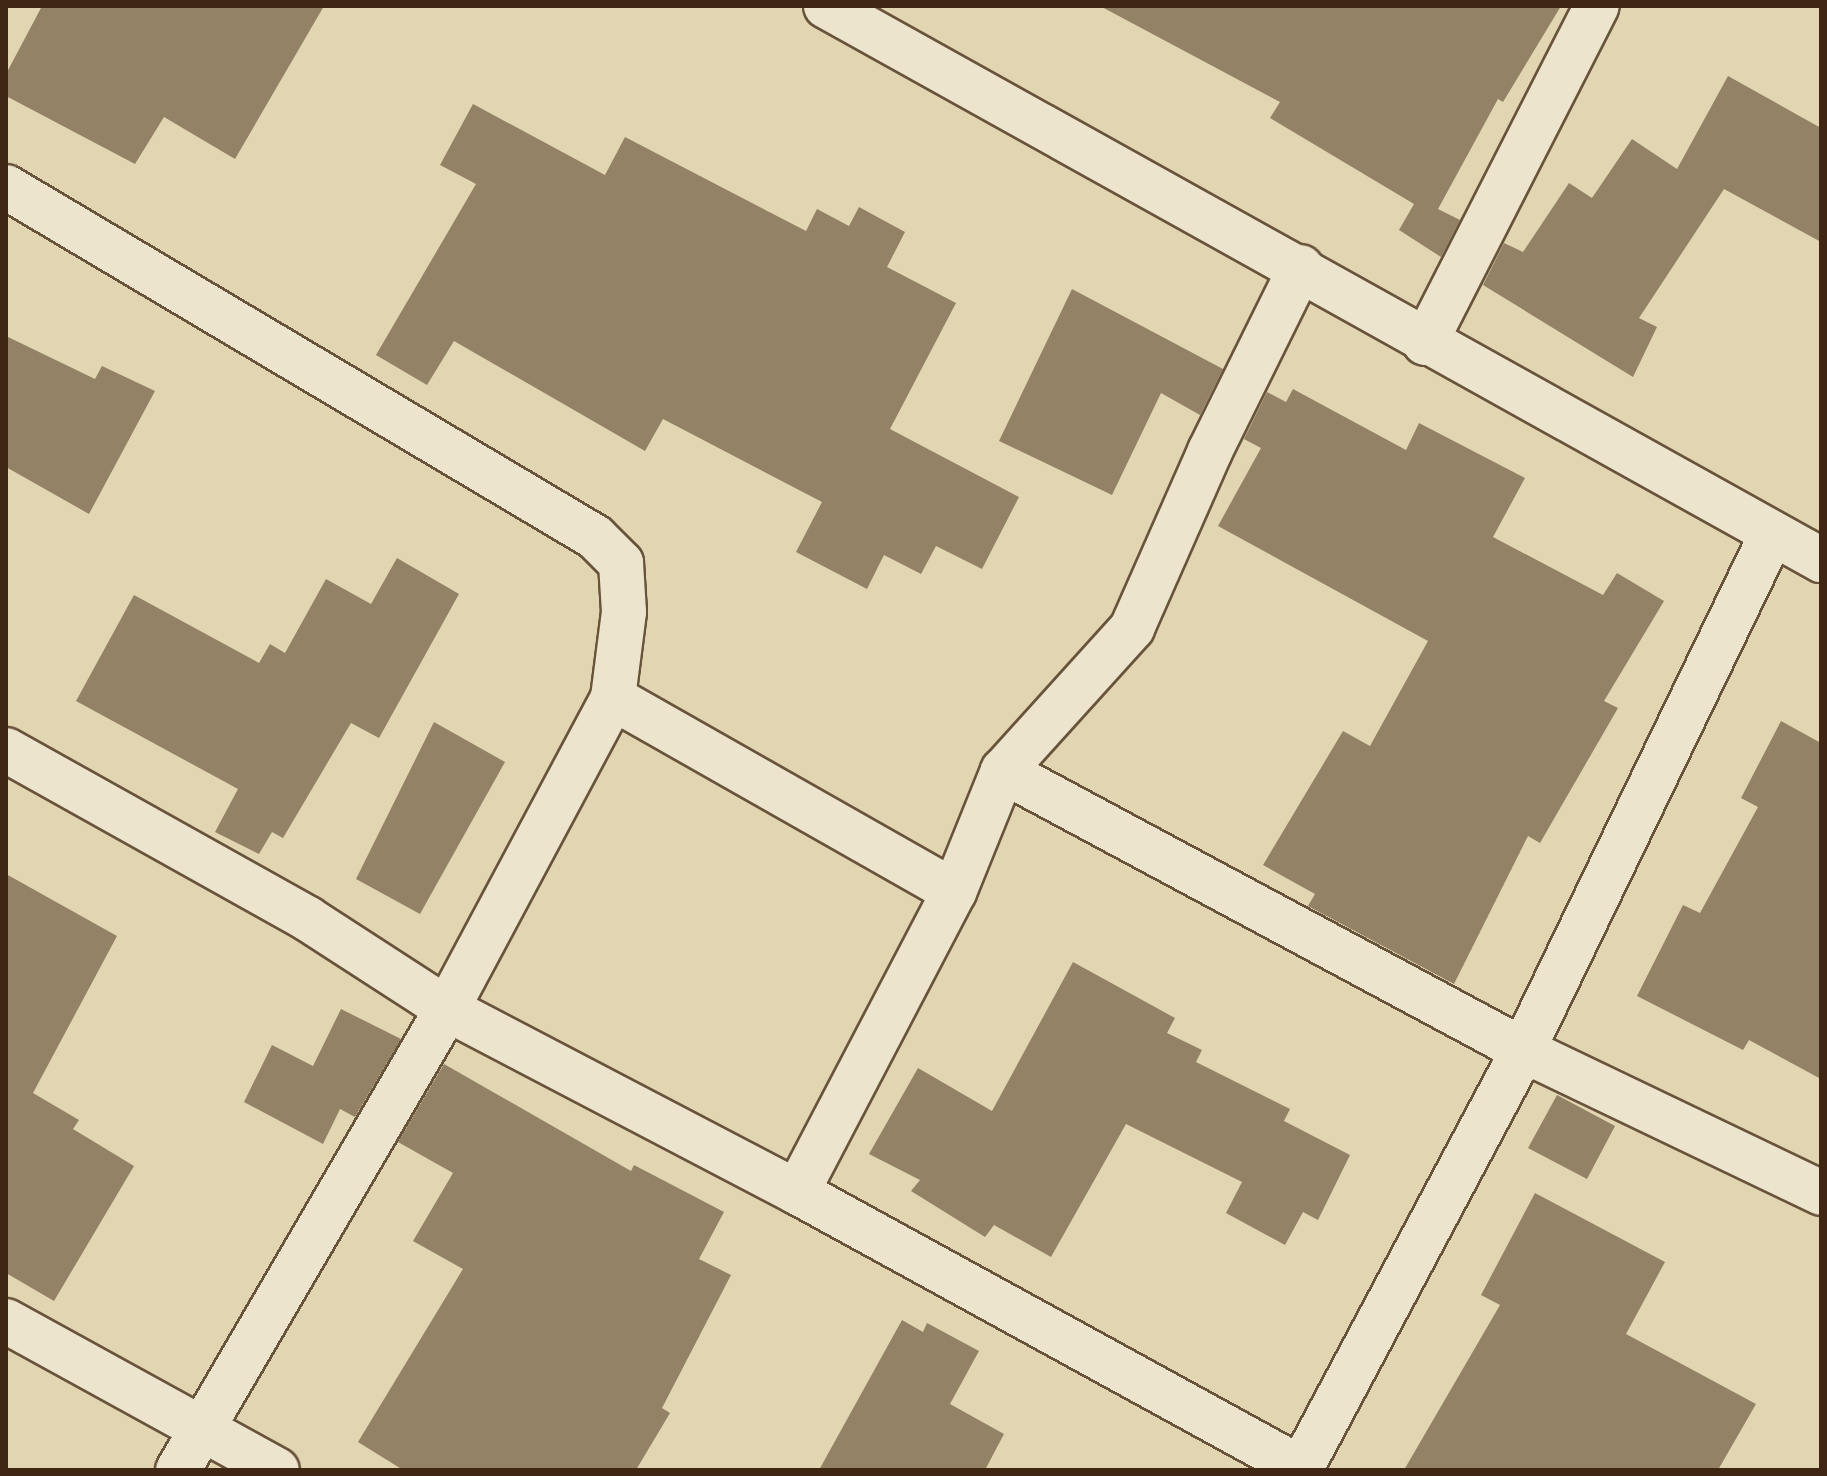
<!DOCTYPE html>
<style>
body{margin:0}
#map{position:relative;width:1827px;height:1476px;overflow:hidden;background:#e1d6b1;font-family:"Gentium Book Plus",serif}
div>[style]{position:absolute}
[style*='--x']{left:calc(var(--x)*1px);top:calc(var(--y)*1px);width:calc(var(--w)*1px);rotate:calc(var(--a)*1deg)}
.building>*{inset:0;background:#938266}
.roads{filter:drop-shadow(2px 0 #68533b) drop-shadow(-2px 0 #68533b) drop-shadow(0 2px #68533b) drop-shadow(0 -2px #68533b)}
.minor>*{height:44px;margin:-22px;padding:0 22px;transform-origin:22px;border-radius:22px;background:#ece4cc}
span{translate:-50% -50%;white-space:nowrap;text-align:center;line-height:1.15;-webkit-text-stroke:6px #ece4cc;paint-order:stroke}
.frame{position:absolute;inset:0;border:8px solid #3f2714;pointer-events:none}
</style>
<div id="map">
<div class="building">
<i style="clip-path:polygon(42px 6px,324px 6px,235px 159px,164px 117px,135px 164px,6px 96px,6px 74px)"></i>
<i style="clip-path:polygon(1100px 6px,1561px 6px,1503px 102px,1498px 99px,1438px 209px,1460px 220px,1441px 257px,1399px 230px,1414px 204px,1270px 118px,1280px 102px)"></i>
<i style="clip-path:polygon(1728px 76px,1821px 128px,1821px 242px,1724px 189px,1639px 318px,1657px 327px,1633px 377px,1483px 285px,1504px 243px,1523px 252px,1569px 183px,1592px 198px,1632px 139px,1677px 169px)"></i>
<i style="clip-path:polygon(473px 104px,605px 175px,625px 137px,806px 231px,817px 209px,849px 226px,859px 207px,905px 232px,887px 267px,956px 303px,890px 429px,1019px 497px,982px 569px,936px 546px,921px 574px,884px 555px,867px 589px,796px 552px,822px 502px,663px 419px,645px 451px,454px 341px,427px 385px,376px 355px,476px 184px,440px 165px)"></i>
<i style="clip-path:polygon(1072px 289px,1223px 369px,1200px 415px,1161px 393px,1112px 495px,999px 441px)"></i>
<i style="clip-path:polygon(6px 336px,95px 379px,102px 366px,155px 391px,89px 514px,6px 467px)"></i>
<i style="clip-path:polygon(1293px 389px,1406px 450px,1419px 423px,1525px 478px,1493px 537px,1603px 595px,1617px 573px,1664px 601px,1604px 701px,1618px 708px,1540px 843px,1528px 836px,1454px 984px,1308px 906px,1315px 894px,1263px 865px,1343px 731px,1370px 746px,1428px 641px,1218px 526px,1261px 448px,1244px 439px,1267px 392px,1286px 402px)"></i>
<i style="clip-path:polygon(397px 558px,459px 594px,379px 738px,351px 723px,283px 838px,272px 832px,259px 854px,215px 832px,238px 789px,76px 701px,134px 595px,259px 663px,270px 644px,285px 653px,326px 579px,371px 604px)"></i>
<i style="clip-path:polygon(1781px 721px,1821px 743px,1821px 1079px,1749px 1040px,1743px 1050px,1637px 996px,1683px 905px,1700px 913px,1758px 807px,1741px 798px)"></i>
<i style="clip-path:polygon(434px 722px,505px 762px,420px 914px,356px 879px)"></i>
<i style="clip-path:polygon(6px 874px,117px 936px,33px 1093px,79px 1120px,73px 1129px,134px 1166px,54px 1301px,6px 1273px)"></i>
<i style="clip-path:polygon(1073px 962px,1175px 1018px,1167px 1033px,1202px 1050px,1196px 1062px,1290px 1109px,1284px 1121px,1350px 1155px,1318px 1220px,1303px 1212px,1285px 1245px,1226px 1213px,1242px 1182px,1126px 1124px,1051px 1257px,994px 1225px,985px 1237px,911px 1191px,920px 1180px,869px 1154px,918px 1068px,992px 1111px)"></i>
<i style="clip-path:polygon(341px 1009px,401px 1039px,355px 1117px,340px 1109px,323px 1144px,244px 1102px,272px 1045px,313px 1066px)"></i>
<i style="clip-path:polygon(444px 1064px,631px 1171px,634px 1165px,724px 1212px,699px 1259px,731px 1275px,662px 1408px,670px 1413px,636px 1470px,403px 1470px,358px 1442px,463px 1269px,413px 1241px,453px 1173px,398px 1142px)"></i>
<i style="clip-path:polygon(1557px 1095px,1615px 1126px,1587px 1179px,1528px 1148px)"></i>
<i style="clip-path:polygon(1535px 1193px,1665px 1262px,1626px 1334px,1756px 1404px,1718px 1470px,1404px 1470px,1500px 1305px,1481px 1295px)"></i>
<i style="clip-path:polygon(902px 1320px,923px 1332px,927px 1323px,979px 1351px,950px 1404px,1004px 1434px,985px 1470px,819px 1470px)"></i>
</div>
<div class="roads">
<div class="minor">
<i style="--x:826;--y:6;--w:1139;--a:29.11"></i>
<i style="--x:6;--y:187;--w:685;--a:30.72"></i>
<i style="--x:595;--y:537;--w:37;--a:45"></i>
<i style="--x:621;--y:563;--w:49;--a:86.5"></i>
<i style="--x:624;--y:612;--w:87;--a:97.3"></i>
<i style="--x:613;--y:698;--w:353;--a:118.1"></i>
<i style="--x:447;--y:1009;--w:534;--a:120.26"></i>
<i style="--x:1425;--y:343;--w:378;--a:-63"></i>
<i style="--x:613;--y:698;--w:392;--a:29.6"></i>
<i style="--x:6;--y:750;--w:346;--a:29.2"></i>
<i style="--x:308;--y:919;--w:166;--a:32.9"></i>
<i style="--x:447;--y:1009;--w:395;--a:27.6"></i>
<i style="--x:797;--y:1192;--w:578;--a:28.74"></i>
<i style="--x:1003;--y:771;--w:590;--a:28.22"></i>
<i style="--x:1523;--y:1050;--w:331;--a:25.6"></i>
<i style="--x:797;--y:1192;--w:339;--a:-62.4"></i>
<i style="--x:954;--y:892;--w:131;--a:-68"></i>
<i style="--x:1003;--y:771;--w:193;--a:-47.9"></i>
<i style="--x:1132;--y:628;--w:193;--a:-66.2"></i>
<i style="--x:1210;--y:451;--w:205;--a:-63.7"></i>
<i style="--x:6;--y:1321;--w:309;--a:28.8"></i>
<i style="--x:1300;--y:1470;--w:476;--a:-62"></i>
<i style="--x:1523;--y:1050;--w:573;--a:-64.24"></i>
</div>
</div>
<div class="frame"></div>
</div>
